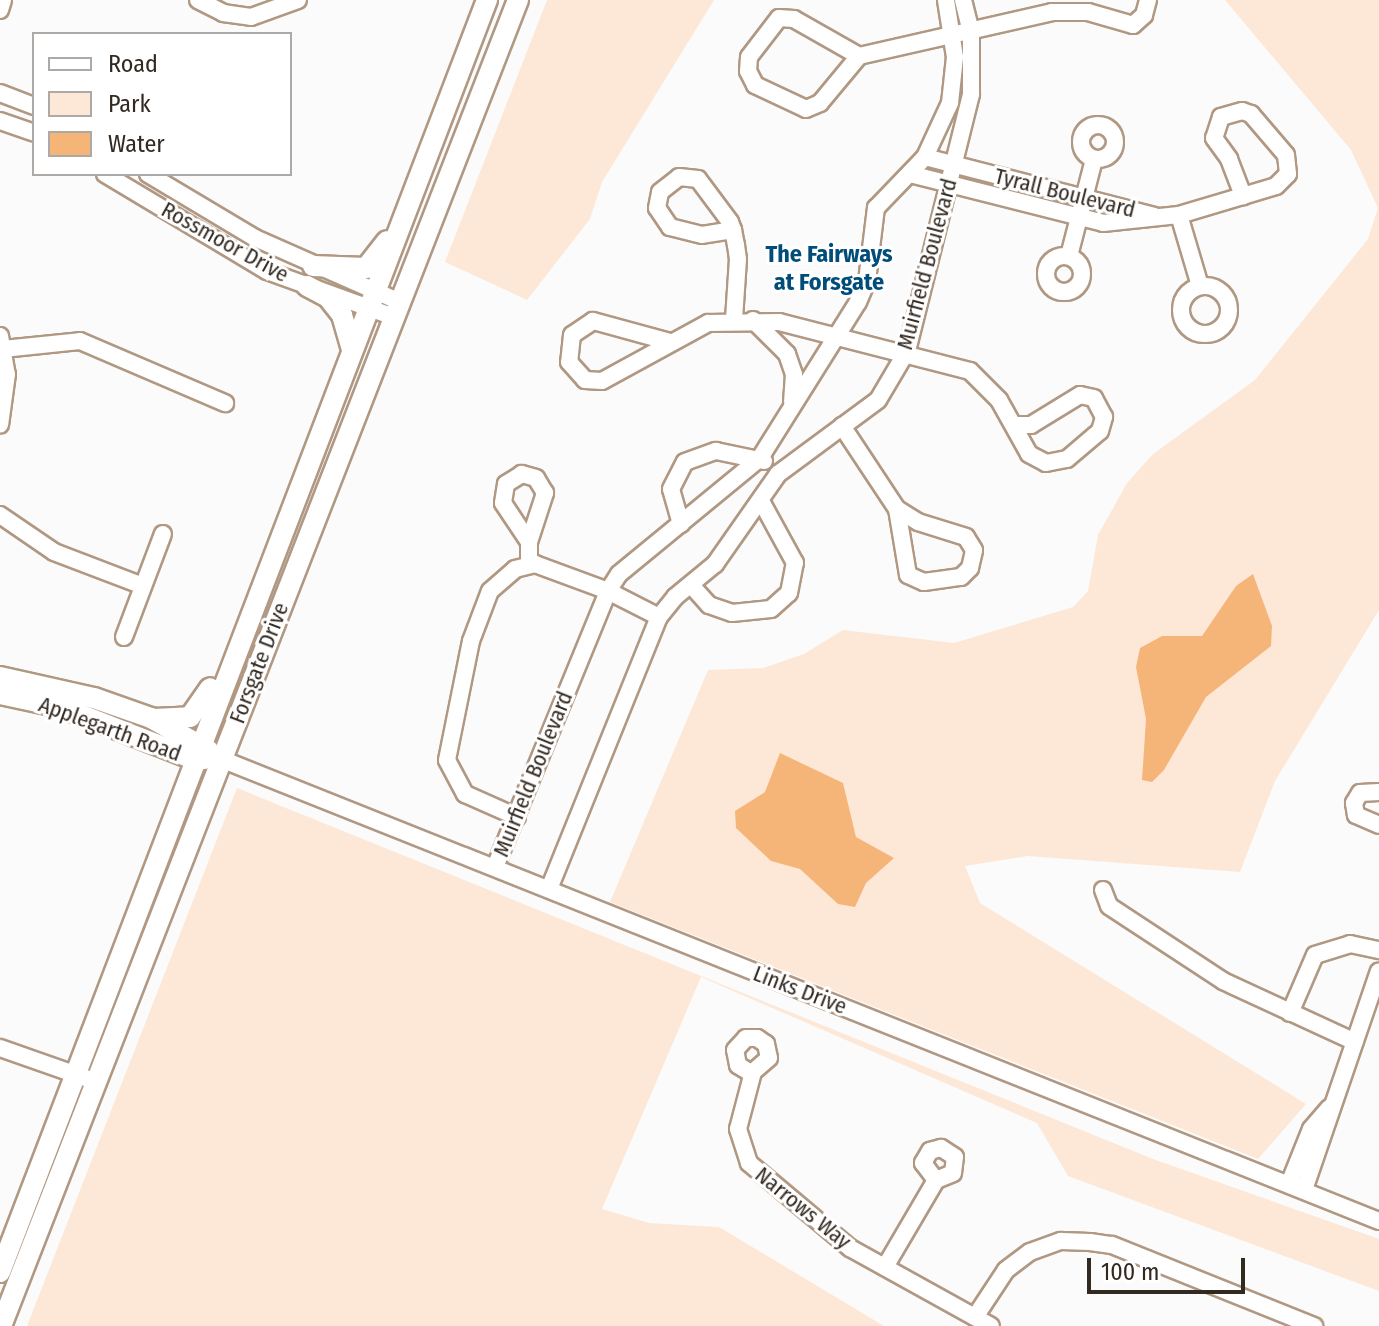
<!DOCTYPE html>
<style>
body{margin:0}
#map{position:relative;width:1379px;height:1326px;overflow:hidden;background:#fbfbfb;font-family:"Fira Sans Condensed",sans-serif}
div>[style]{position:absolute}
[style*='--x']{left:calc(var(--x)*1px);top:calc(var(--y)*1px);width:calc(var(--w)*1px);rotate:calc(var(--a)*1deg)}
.green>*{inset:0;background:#fde8d7}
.water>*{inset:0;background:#f6b578}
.roads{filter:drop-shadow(2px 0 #b09883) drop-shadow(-2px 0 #b09883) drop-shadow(0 2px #b09883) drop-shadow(0 -2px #b09883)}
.minor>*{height:16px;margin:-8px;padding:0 8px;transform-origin:8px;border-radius:8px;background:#fff}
.minor>.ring{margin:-8px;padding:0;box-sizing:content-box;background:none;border:16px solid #fff;border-radius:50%}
.major>*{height:20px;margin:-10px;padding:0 10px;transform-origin:10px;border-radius:10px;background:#fff}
span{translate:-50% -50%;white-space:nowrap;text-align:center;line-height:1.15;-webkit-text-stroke:6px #fff;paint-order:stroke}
.street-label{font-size:22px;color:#322921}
.neighbourhood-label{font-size:24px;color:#004d7a;font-weight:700}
.legend{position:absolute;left:32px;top:32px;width:260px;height:144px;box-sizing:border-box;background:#fff;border:2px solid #ada9a6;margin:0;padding:10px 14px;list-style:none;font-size:24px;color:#322921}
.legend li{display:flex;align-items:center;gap:16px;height:40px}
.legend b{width:40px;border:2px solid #ada9a6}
.scale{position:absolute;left:1087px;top:1258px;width:158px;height:36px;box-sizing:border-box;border:4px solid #322921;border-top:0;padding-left:10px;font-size:24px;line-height:28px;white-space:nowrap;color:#322921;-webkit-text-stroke:6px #fff;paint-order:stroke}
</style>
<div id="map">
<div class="green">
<i style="clip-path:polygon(547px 0,714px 0,602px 182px,590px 219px,527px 300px,445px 262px)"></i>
<i style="clip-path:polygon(1225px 0,1379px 0,1379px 610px,1275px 781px,1240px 872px,1028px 856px,965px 866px,980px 903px,1306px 1104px,1258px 1159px,610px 902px,708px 670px,763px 668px,804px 654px,843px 630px,954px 643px,1073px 607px,1088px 591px,1098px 535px,1127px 483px,1153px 454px,1255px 380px,1368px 239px,1378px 208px,1351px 150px)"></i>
<i style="clip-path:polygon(237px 788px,1153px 1159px,1379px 1239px,1379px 1291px,1068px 1176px,1037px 1123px,701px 977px,602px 1209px,649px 1223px,719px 1227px,884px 1326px,27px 1326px)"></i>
</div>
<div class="water">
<i style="clip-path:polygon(1253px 574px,1272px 626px,1271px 646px,1206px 697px,1164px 770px,1152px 782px,1142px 780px,1146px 719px,1136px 667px,1140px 648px,1162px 636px,1202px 636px,1236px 586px)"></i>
<i style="clip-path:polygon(780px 753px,843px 783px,856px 837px,894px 858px,866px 883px,855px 907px,838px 904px,800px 869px,771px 861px,736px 828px,735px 811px,765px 792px)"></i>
</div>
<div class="roads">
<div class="minor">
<i style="--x:198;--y:0;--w:28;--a:27"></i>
<i style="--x:223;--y:13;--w:28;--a:8"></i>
<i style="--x:251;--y:17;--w:50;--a:-19.9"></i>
<i style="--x:0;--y:10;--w:10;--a:-73"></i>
<i style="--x:859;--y:56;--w:75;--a:-150.4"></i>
<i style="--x:794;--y:19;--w:15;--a:-176"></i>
<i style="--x:779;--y:18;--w:49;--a:127.6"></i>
<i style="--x:749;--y:57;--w:14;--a:94"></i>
<i style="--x:748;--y:71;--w:16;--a:63"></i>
<i style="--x:755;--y:85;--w:56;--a:25.2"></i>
<i style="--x:806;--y:109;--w:15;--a:-23"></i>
<i style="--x:820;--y:103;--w:61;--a:-50.3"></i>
<i style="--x:859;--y:56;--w:198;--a:-12.8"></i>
<i style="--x:1052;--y:12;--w:36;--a:0"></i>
<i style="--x:1088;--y:12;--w:47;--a:16.1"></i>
<i style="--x:1133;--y:25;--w:15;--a:-42"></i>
<i style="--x:1144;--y:15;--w:16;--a:-75"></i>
<i style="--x:0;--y:93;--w:36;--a:21"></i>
<i style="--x:0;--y:121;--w:36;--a:19"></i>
<i class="ring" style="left:1081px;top:125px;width:18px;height:18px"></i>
<i style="--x:925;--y:157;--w:237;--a:14.4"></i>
<i style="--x:105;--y:174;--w:189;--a:30.9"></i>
<i style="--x:267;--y:271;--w:135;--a:19.9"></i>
<i style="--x:148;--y:174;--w:125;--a:30.9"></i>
<i style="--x:255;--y:238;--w:158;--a:23.8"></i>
<i style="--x:910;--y:174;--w:199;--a:14.2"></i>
<i style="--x:1103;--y:223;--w:76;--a:-6"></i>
<i style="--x:1179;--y:215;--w:101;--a:-16.6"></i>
<i style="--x:1276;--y:186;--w:17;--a:-45"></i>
<i style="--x:1288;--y:174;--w:19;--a:-96"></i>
<i style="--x:1286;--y:155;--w:54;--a:-130.5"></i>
<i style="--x:1251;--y:114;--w:9;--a:-162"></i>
<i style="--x:1242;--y:111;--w:22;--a:164"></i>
<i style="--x:1221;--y:117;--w:22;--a:108"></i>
<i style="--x:1214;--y:138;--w:26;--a:54"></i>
<i style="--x:1229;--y:159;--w:40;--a:69"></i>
<i style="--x:1179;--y:215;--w:74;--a:73.5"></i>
<i style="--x:733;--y:230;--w:31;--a:171"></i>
<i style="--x:702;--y:235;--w:33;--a:-166"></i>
<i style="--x:670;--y:227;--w:23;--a:-124"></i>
<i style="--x:657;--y:208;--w:16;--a:-79"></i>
<i style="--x:660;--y:192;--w:24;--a:-38"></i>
<i style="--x:679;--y:177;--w:19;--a:6"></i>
<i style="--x:698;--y:179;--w:54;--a:53.3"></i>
<i style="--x:730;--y:222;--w:9;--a:69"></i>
<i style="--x:733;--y:230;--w:15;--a:79"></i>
<i style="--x:736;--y:245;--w:14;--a:82"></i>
<i style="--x:738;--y:259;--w:60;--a:93.8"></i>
<i class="ring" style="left:1046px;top:256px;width:20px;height:20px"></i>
<i style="--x:1069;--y:256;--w:100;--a:-75.5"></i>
<i class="ring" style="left:1181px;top:286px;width:32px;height:32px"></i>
<i style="--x:753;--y:320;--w:48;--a:45"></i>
<i style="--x:787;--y:354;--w:21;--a:71"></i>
<i style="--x:794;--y:374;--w:28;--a:94"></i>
<i style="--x:0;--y:336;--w:39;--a:80"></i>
<i style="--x:7;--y:374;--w:51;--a:97.8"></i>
<i style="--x:670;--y:342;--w:80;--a:-164.7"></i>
<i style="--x:593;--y:321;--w:25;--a:146"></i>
<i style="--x:572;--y:335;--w:27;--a:96"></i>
<i style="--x:569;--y:362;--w:24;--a:48"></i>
<i style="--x:585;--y:380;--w:17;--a:3"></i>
<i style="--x:602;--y:381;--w:121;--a:-28.7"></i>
<i style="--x:708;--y:323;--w:71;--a:-0.8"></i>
<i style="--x:779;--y:322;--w:197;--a:14.4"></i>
<i style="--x:970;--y:371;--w:41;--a:45"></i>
<i style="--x:999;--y:400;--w:62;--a:60.9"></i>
<i style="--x:1029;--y:454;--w:19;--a:28"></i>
<i style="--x:1046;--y:463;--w:21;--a:-11"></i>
<i style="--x:1067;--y:459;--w:43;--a:-40.3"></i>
<i style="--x:1100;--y:431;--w:15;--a:-74"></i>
<i style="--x:1104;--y:417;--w:21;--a:-118"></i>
<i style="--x:1094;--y:398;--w:14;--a:-168"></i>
<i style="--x:1080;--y:395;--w:57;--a:148.5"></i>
<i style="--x:1031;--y:425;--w:16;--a:180"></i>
<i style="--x:3;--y:349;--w:77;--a:-5.9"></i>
<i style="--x:80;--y:341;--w:158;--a:23.2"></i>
<i style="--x:842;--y:426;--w:100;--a:56.5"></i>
<i style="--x:897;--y:509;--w:67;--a:80.5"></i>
<i style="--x:908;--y:575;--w:17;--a:24"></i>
<i style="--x:924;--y:582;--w:37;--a:-8"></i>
<i style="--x:961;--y:577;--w:13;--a:-45"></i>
<i style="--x:970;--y:568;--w:18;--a:-77"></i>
<i style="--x:974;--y:550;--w:15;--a:-122"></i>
<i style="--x:966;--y:537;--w:50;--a:-162.6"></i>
<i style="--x:918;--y:522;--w:25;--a:-148"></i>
<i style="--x:0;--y:515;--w:65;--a:34.4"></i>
<i style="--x:54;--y:552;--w:95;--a:20.9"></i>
<i style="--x:681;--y:524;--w:36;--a:-106"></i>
<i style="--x:671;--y:489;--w:30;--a:-63"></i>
<i style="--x:685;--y:462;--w:33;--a:-20"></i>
<i style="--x:716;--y:451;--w:49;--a:11.8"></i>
<i style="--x:529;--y:565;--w:23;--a:-90"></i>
<i style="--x:529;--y:542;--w:52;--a:-71.9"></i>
<i style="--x:545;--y:493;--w:17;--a:-121"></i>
<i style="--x:536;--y:478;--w:15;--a:-164"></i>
<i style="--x:522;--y:474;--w:19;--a:148"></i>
<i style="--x:506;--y:484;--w:19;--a:99"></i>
<i style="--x:503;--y:503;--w:47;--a:56.3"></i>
<i style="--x:691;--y:585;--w:27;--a:48"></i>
<i style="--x:709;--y:605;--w:24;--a:19"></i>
<i style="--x:732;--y:613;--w:39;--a:-6"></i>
<i style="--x:771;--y:609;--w:24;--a:-42"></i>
<i style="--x:789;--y:593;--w:31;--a:-79"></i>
<i style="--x:795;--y:563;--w:71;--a:-118.7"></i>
<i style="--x:124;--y:637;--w:110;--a:-69.3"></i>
<i style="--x:221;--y:759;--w:1247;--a:21.75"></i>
<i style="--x:1379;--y:792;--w:19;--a:177"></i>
<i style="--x:1360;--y:793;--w:12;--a:121"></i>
<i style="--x:1354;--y:803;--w:12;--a:81"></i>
<i style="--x:1356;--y:815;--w:25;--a:23"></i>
<i style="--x:517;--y:817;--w:57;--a:-156.1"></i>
<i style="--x:465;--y:794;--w:38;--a:-118"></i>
<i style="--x:447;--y:760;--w:121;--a:-78.6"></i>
<i style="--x:471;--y:641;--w:53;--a:-69.2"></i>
<i style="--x:490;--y:591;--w:33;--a:-41"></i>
<i style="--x:515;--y:569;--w:21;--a:-14"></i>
<i style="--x:535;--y:564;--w:78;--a:20.3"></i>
<i style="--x:608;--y:591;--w:57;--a:27"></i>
<i style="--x:495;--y:867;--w:298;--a:-67.7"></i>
<i style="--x:608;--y:591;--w:20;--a:-57"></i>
<i style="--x:619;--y:574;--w:183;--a:-39.4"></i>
<i style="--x:760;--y:458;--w:184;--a:-57.9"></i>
<i style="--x:858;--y:302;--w:23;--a:-67"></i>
<i style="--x:867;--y:281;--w:74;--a:-83"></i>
<i style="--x:876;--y:208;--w:71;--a:-46.1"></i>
<i style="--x:925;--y:157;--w:60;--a:-65.2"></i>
<i style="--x:950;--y:103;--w:46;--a:-83.8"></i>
<i style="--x:955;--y:57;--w:58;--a:-99"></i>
<i style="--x:549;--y:889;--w:293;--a:-68"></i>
<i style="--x:659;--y:617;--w:26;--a:-51"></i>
<i style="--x:675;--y:597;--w:52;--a:-39.5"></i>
<i style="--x:715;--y:564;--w:110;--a:-55"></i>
<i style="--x:778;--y:474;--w:124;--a:-36.5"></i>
<i style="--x:878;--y:400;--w:57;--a:-59.4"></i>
<i style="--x:907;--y:351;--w:265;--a:-76"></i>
<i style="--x:971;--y:94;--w:62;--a:-90"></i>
<i style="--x:971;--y:32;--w:33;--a:-104"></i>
<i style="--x:1103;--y:890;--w:17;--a:69"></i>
<i style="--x:1109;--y:906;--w:136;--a:33.3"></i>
<i style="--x:1223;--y:981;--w:145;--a:24.8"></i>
<i style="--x:1290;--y:1013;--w:63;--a:-66.7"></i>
<i style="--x:1315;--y:955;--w:37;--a:-17"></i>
<i style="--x:1350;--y:944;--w:30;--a:12"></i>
<i style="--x:0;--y:1048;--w:100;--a:19.3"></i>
<i style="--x:749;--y:1072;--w:13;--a:-148"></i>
<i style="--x:738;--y:1065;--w:15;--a:-101"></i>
<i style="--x:735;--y:1050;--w:16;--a:-47"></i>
<i style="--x:746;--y:1038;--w:11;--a:0"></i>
<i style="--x:757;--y:1038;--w:11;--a:34"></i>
<i style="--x:766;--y:1044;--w:14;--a:78"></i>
<i style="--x:769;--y:1058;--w:21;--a:139"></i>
<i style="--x:753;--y:1072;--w:59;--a:104.7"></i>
<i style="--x:738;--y:1129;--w:36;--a:72"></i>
<i style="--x:749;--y:1163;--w:132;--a:40.1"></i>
<i style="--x:850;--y:1248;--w:161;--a:29"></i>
<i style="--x:1289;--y:1184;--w:59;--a:-68.2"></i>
<i style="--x:1311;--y:1129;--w:28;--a:-49"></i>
<i style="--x:1304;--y:1190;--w:231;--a:-71.1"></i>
<i style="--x:885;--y:1267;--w:101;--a:-59.6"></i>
<i style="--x:936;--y:1180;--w:18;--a:-22"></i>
<i style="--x:953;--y:1173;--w:16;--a:-83"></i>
<i style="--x:955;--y:1157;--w:17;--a:-147"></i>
<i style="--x:941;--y:1148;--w:11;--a:165"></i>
<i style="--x:930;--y:1151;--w:14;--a:120"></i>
<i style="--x:923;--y:1163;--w:21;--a:53"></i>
<i style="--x:975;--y:1317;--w:56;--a:-56.6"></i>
<i style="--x:1006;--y:1270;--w:30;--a:-37"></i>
<i style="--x:1030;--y:1252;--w:33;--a:-20"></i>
<i style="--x:1061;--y:1241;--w:29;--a:2"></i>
<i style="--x:1090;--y:1242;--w:22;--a:8"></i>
<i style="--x:1112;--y:1245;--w:218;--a:21.9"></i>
</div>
<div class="major">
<i style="--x:313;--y:266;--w:53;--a:2.2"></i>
<i style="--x:366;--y:268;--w:34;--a:-52"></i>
<i style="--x:307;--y:286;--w:24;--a:28"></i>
<i style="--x:328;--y:297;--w:23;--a:52"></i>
<i style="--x:342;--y:315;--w:36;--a:74"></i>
<i style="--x:0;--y:677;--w:96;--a:12.6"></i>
<i style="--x:94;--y:698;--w:60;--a:19.3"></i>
<i style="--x:151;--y:718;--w:65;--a:29.3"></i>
<i style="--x:0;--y:694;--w:62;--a:12"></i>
<i style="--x:61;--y:707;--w:143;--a:21.4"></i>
<i style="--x:194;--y:759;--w:11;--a:0"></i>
<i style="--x:154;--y:719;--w:36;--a:-3"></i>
<i style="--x:190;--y:717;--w:35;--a:-55"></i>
<i style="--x:0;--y:1272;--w:1362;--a:-69.05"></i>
<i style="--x:1;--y:1326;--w:1423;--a:-68.7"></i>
</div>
</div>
<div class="street-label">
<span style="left:1065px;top:193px;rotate:14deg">Tyrall Boulevard</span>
<span style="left:225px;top:242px;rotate:29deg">Rossmoor Drive</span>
<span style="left:927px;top:264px;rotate:-75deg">Muirfield Boulevard</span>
<span style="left:259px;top:663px;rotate:-69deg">Forsgate Drive</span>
<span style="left:110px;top:729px;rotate:20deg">Applegarth Road</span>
<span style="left:533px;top:774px;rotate:-68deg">Muirfield Boulevard</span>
<span style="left:800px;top:990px;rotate:21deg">Links Drive</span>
<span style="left:803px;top:1208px;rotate:39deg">Narrows Way</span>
</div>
<div class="neighbourhood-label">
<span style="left:829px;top:269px">The Fairways<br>at Forsgate</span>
</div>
<ul class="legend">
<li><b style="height:10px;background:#fff"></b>Road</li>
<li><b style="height:22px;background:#fde8d7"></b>Park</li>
<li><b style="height:22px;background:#f6b578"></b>Water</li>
</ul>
<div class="scale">100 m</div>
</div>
